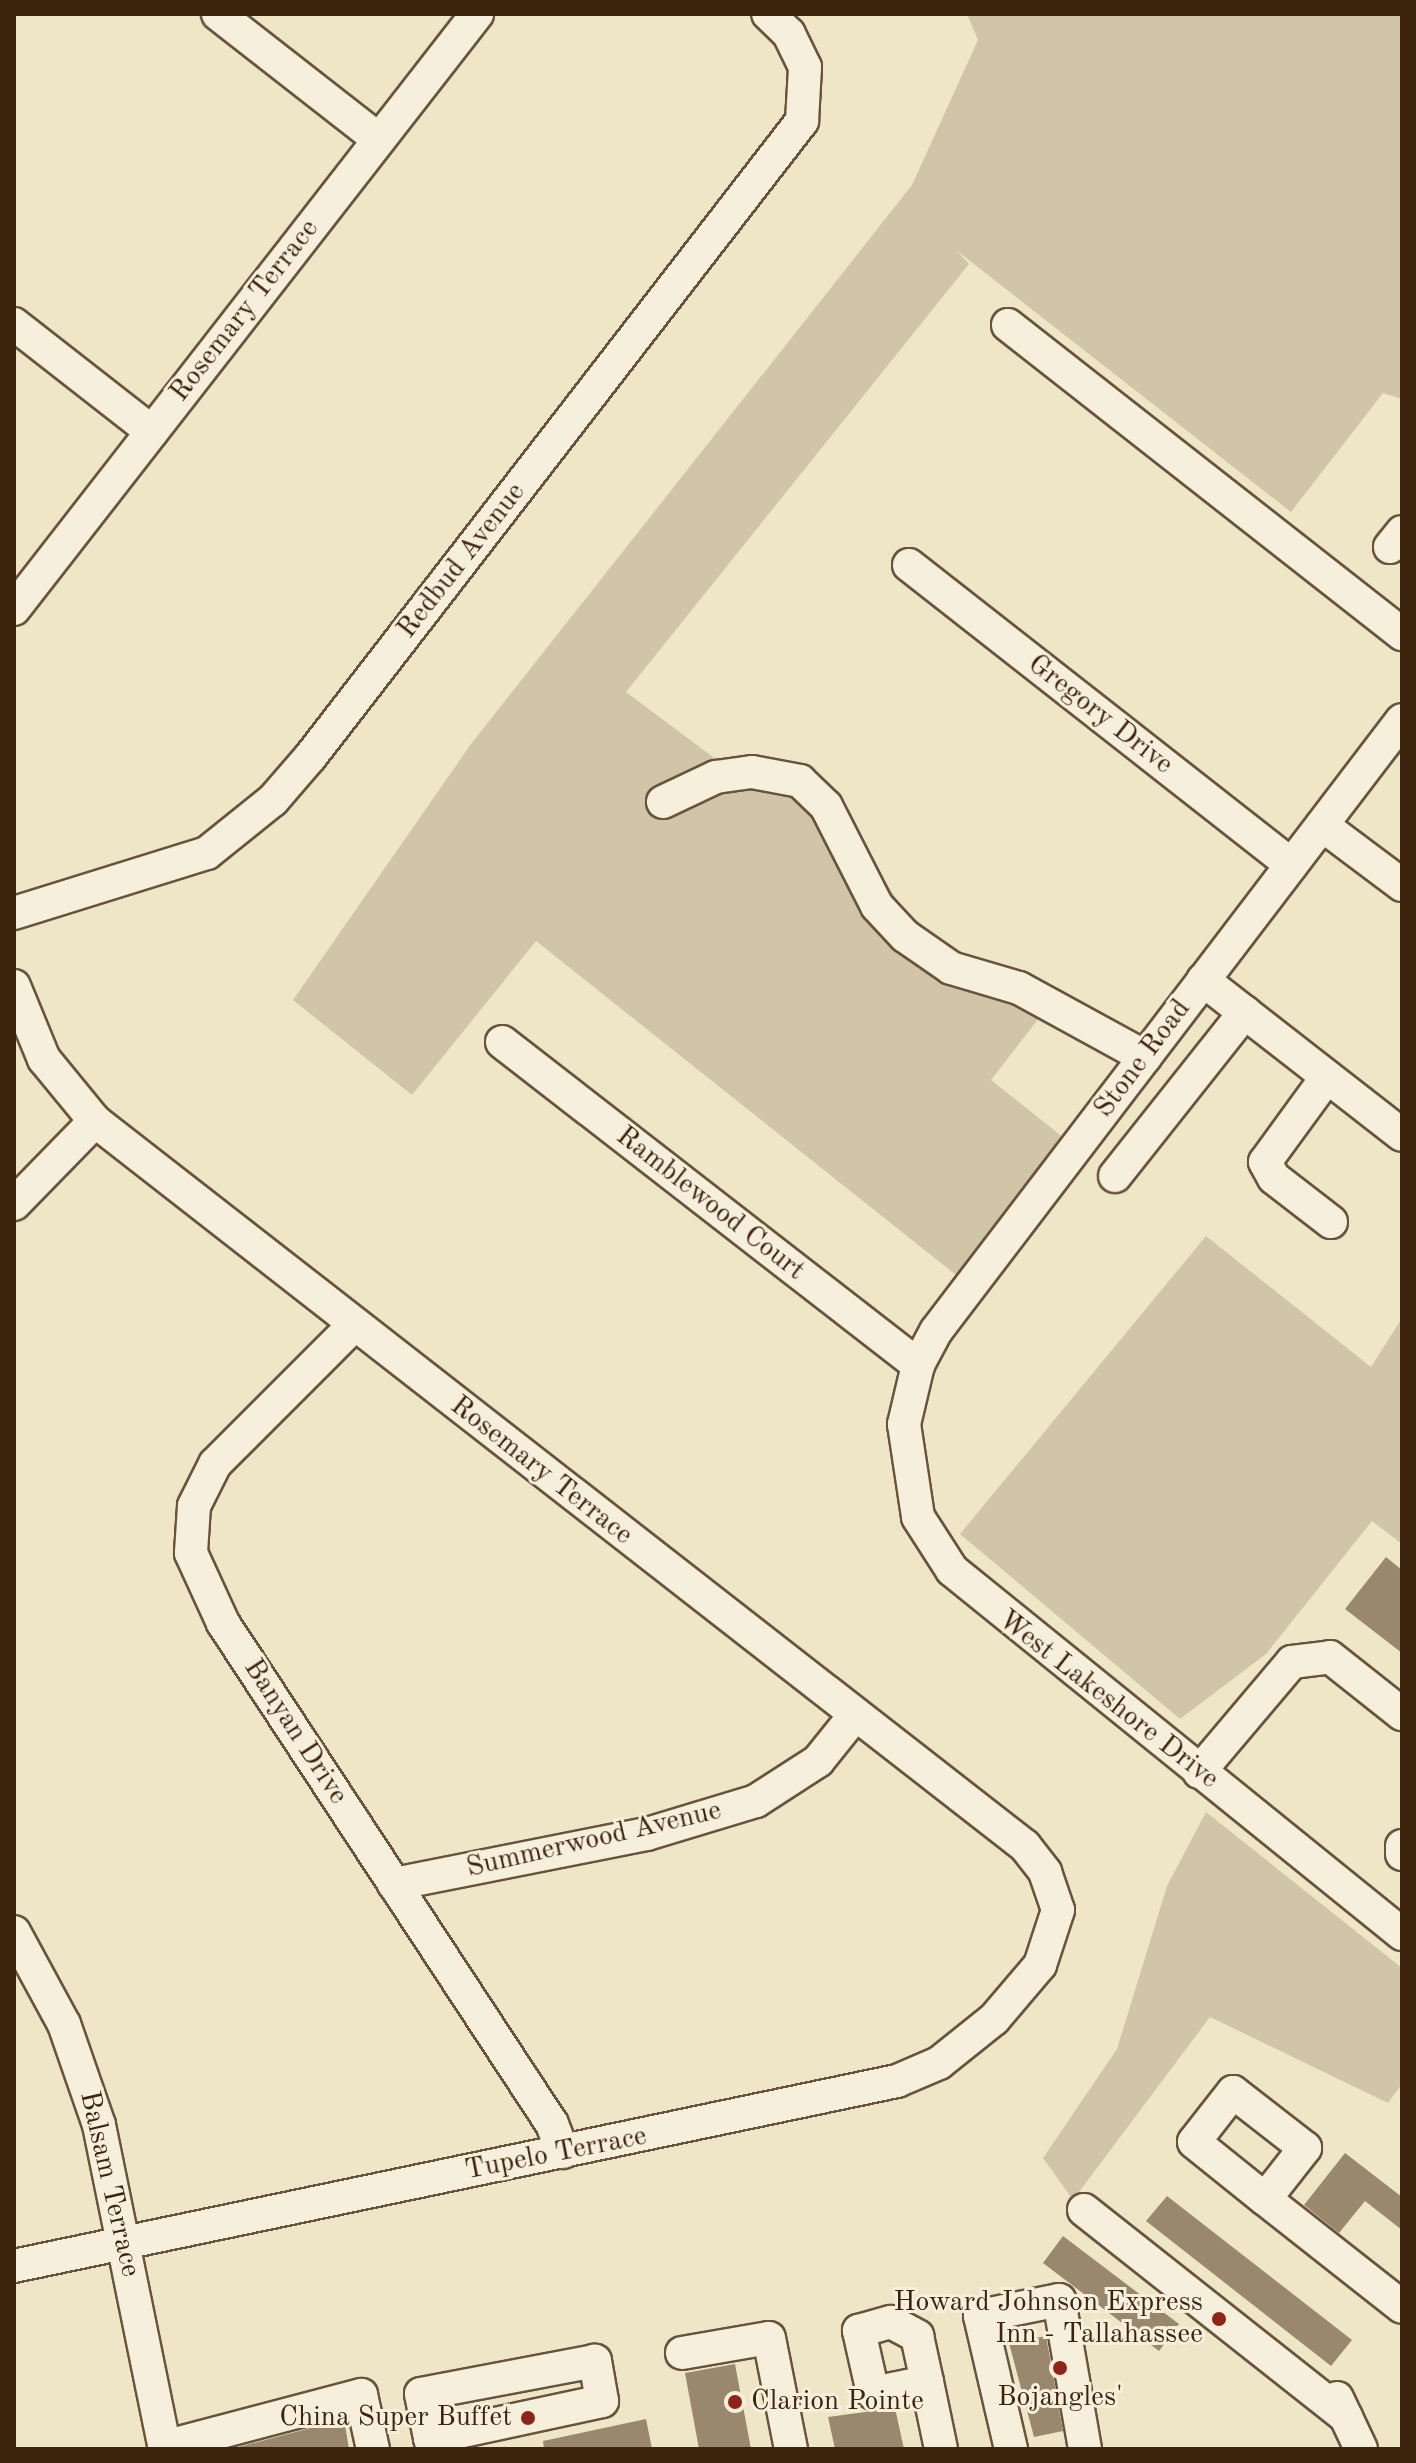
<!DOCTYPE html>
<style>
body{margin:0}
#map{position:relative;width:1416px;height:2463px;overflow:hidden;background:#efe6c8;font-family:"Old Standard TT",serif}
div>[style]{position:absolute}
[style*='--x']{left:calc(var(--x)*1px);top:calc(var(--y)*1px);width:calc(var(--w)*1px);rotate:calc(var(--a)*1deg)}
.green>*{inset:0;background:#d0c5a8}
.building>*{inset:0;background:#99886e}
.roads{filter:drop-shadow(2px 0 #68543c) drop-shadow(-2px 0 #68543c) drop-shadow(0 2px #68543c) drop-shadow(0 -2px #68543c)}
.minor>*{height:32px;margin:-16px;padding:0 16px;transform-origin:16px;border-radius:16px;background:#f5efdb}
.dots>*{width:22px;height:22px;translate:-50% -50%;box-sizing:border-box;border:4px solid #f5efdb;border-radius:50%}
span{translate:-50% -50%;white-space:nowrap;text-align:center;line-height:1.15;-webkit-text-stroke:6px #f5efdb;paint-order:stroke}
.street-label{font-size:28px;color:#3b230d}
.poi-label{font-size:28px;color:#3b230d}
.right{translate:-100% -50%;text-align:right}
.left{translate:0 -50%;text-align:left}
.frame{position:absolute;inset:0;border:16px solid #3b230d;pointer-events:none}
</style>
<div id="map">
<div class="green">
<i style="clip-path:polygon(967px 14px,1402px 14px,1402px 399px,1383px 393px,1291px 512px,956px 250px,969px 264px,626px 692px,725px 766px,837px 805px,904px 911px,940px 943px,976px 967px,1057px 995px,991px 1080px,1064px 1138px,961px 1279px,536px 941px,412px 1095px,293px 1000px,471px 744px,912px 185px,978px 40px)"></i>
<i style="clip-path:polygon(1206px 1236px,1371px 1367px,1402px 1318px,1402px 1544px,1372px 1521px,1266px 1654px,1180px 1719px,960px 1534px)"></i>
<i style="clip-path:polygon(1206px 1812px,1402px 1968px,1402px 2084px,1388px 2103px,1210px 2017px,1073px 2200px,1043px 2158px,1117px 2049px,1167px 1886px)"></i>
</div>
<div class="building">
<i style="clip-path:polygon(1386px 1557px,1402px 1570px,1402px 1653px,1345px 1609px)"></i>
<i style="clip-path:polygon(1345px 2153px,1402px 2197px,1402px 2230px,1365px 2201px,1339px 2233px,1304px 2205px)"></i>
<i style="clip-path:polygon(1167px 2196px,1352px 2340px,1331px 2366px,1146px 2221px)"></i>
<i style="clip-path:polygon(1063px 2236px,1179px 2324px,1159px 2351px,1043px 2263px)"></i>
<i style="clip-path:polygon(1046px 2336px,1063px 2431px,1034px 2437px,1009px 2343px)"></i>
<i style="clip-path:polygon(735px 2364px,751px 2449px,699px 2449px,685px 2373px)"></i>
<i style="clip-path:polygon(895px 2408px,904px 2449px,835px 2449px,828px 2417px)"></i>
<i style="clip-path:polygon(344px 2419px,349px 2449px,231px 2449px)"></i>
<i style="clip-path:polygon(646px 2419px,652px 2449px,544px 2449px,543px 2441px)"></i>
</div>
<div class="roads">
<div class="minor">
<i style="--x:218;--y:14;--w:204;--a:38"></i>
<i style="--x:14;--y:324;--w:175;--a:38"></i>
<i style="--x:1008;--y:325;--w:501;--a:38.11"></i>
<i style="--x:1390;--y:547;--w:19;--a:-51"></i>
<i style="--x:909;--y:565;--w:486;--a:38.1"></i>
<i style="--x:14;--y:609;--w:754;--a:-52.11"></i>
<i style="--x:1402;--y:720;--w:768;--a:127.33"></i>
<i style="--x:936;--y:1331;--w:38;--a:118"></i>
<i style="--x:918;--y:1365;--w:61;--a:103.3"></i>
<i style="--x:904;--y:1424;--w:94;--a:81.4"></i>
<i style="--x:918;--y:1517;--w:63;--a:57.3"></i>
<i style="--x:952;--y:1570;--w:579;--a:38.97"></i>
<i style="--x:663;--y:802;--w:59;--a:-25.3"></i>
<i style="--x:716;--y:777;--w:36;--a:-8"></i>
<i style="--x:752;--y:772;--w:49;--a:10.6"></i>
<i style="--x:800;--y:781;--w:36;--a:44"></i>
<i style="--x:826;--y:806;--w:112;--a:63"></i>
<i style="--x:877;--y:906;--w:41;--a:47"></i>
<i style="--x:905;--y:936;--w:56;--a:34.8"></i>
<i style="--x:951;--y:968;--w:71;--a:16.4"></i>
<i style="--x:1019;--y:988;--w:144;--a:28.7"></i>
<i style="--x:1322;--y:825;--w:100;--a:36.9"></i>
<i style="--x:14;--y:913;--w:202;--a:-17.3"></i>
<i style="--x:207;--y:853;--w:85;--a:-38.8"></i>
<i style="--x:273;--y:800;--w:58;--a:-49.2"></i>
<i style="--x:311;--y:756;--w:803;--a:-52.29"></i>
<i style="--x:802;--y:121;--w:54;--a:-86.8"></i>
<i style="--x:805;--y:67;--w:37;--a:-116"></i>
<i style="--x:789;--y:34;--w:29;--a:-136"></i>
<i style="--x:1203;--y:980;--w:252;--a:37.9"></i>
<i style="--x:14;--y:986;--w:79;--a:67.7"></i>
<i style="--x:44;--y:1059;--w:80;--a:50.6"></i>
<i style="--x:95;--y:1121;--w:1179;--a:37.94"></i>
<i style="--x:1025;--y:1846;--w:33;--a:52"></i>
<i style="--x:1045;--y:1872;--w:40;--a:71.1"></i>
<i style="--x:1058;--y:1910;--w:58;--a:108.1"></i>
<i style="--x:1040;--y:1965;--w:71;--a:130.4"></i>
<i style="--x:994;--y:2019;--w:70;--a:141.3"></i>
<i style="--x:939;--y:2063;--w:46;--a:156.8"></i>
<i style="--x:897;--y:2081;--w:902;--a:168.17"></i>
<i style="--x:502;--y:1042;--w:527;--a:37.83"></i>
<i style="--x:1327;--y:1077;--w:105;--a:126.1"></i>
<i style="--x:1265;--y:1162;--w:18;--a:61"></i>
<i style="--x:1274;--y:1178;--w:72;--a:37.7"></i>
<i style="--x:1115;--y:1176;--w:209;--a:-51.6"></i>
<i style="--x:14;--y:1204;--w:116;--a:-45.7"></i>
<i style="--x:353;--y:1326;--w:195;--a:135"></i>
<i style="--x:215;--y:1464;--w:47;--a:116.6"></i>
<i style="--x:194;--y:1506;--w:47;--a:93.7"></i>
<i style="--x:191;--y:1553;--w:77;--a:65.4"></i>
<i style="--x:223;--y:1623;--w:599;--a:56.71"></i>
<i style="--x:552;--y:2124;--w:30;--a:69"></i>
<i style="--x:1199;--y:1772;--w:144;--a:-49.8"></i>
<i style="--x:1292;--y:1662;--w:38;--a:-7"></i>
<i style="--x:1330;--y:1657;--w:92;--a:38.4"></i>
<i style="--x:1402;--y:1846;--w:8;--a:90"></i>
<i style="--x:394;--y:1884;--w:258;--a:-11.2"></i>
<i style="--x:647;--y:1834;--w:114;--a:-16.8"></i>
<i style="--x:756;--y:1801;--w:74;--a:-32.8"></i>
<i style="--x:818;--y:1761;--w:59;--a:-51.2"></i>
<i style="--x:14;--y:1932;--w:105;--a:61.5"></i>
<i style="--x:64;--y:2024;--w:107;--a:70.9"></i>
<i style="--x:99;--y:2125;--w:331;--a:78.5"></i>
<i style="--x:1265;--y:2199;--w:65;--a:-51.9"></i>
<i style="--x:1305;--y:2148;--w:91;--a:-142.1"></i>
<i style="--x:1233;--y:2092;--w:63;--a:128"></i>
<i style="--x:1194;--y:2142;--w:91;--a:38.8"></i>
<i style="--x:1265;--y:2199;--w:174;--a:38.2"></i>
<i style="--x:1084;--y:2210;--w:334;--a:38.3"></i>
<i style="--x:682;--y:2353;--w:88;--a:-9.8"></i>
<i style="--x:769;--y:2338;--w:113;--a:78.8"></i>
<i style="--x:927;--y:2382;--w:55;--a:168.5"></i>
<i style="--x:873;--y:2393;--w:64;--a:-102.7"></i>
<i style="--x:859;--y:2331;--w:33;--a:-16"></i>
<i style="--x:891;--y:2322;--w:30;--a:28"></i>
<i style="--x:917;--y:2336;--w:47;--a:77.7"></i>
<i style="--x:927;--y:2382;--w:68;--a:78.2"></i>
<i style="--x:1337;--y:2398;--w:56;--a:64.8"></i>
<i style="--x:430;--y:2438;--w:176;--a:-12.1"></i>
<i style="--x:602;--y:2401;--w:41;--a:-99.9"></i>
<i style="--x:595;--y:2361;--w:177;--a:169.3"></i>
<i style="--x:421;--y:2394;--w:45;--a:78.4"></i>
<i style="--x:430;--y:2438;--w:11;--a:75"></i>
<i style="--x:164;--y:2447;--w:204;--a:-14.8"></i>
<i style="--x:361;--y:2395;--w:55;--a:77.5"></i>
<i style="--x:1011;--y:2449;--w:137;--a:-103.1"></i>
<i style="--x:980;--y:2316;--w:81;--a:-11.4"></i>
<i style="--x:1059;--y:2300;--w:151;--a:80.1"></i>
</div>
</div>
<div class="dots">
<i style="left:1219px;top:2319px;background:#8f2418"></i>
<i style="left:1060px;top:2368px;background:#8f2418"></i>
<i style="left:735px;top:2402px;background:#8f2418"></i>
<i style="left:528px;top:2418px;background:#8f2418"></i>
</div>
<div class="street-label">
<span style="left:245px;top:311px;rotate:-52deg">Rosemary Terrace</span>
<span style="left:462px;top:561px;rotate:-52deg">Redbud Avenue</span>
<span style="left:1100px;top:715px;rotate:38deg">Gregory Drive</span>
<span style="left:1143px;top:1059px;rotate:-53deg">Stone Road</span>
<span style="left:710px;top:1204px;rotate:38deg">Ramblewood Court</span>
<span style="left:541px;top:1471px;rotate:38deg">Rosemary Terrace</span>
<span style="left:1108px;top:1700px;rotate:38deg">West Lakeshore Drive</span>
<span style="left:295px;top:1732px;rotate:57deg">Banyan Drive</span>
<span style="left:594px;top:1840px;rotate:-13deg">Summerwood Avenue</span>
<span style="left:556px;top:2154px;rotate:-11deg">Tupelo Terrace</span>
<span style="left:109px;top:2184px;rotate:77deg">Balsam Terrace</span>
</div>
<div class="poi-label">
<span class="right" style="left:1203px;top:2319px">Howard Johnson Express<br>Inn - Tallahassee</span>
<span style="left:1060px;top:2398px">Bojangles'</span>
<span class="left" style="left:751px;top:2402px">Clarion Pointe</span>
<span class="right" style="left:512px;top:2418px">China Super Buffet</span>
</div>
<div class="frame"></div>
</div>
